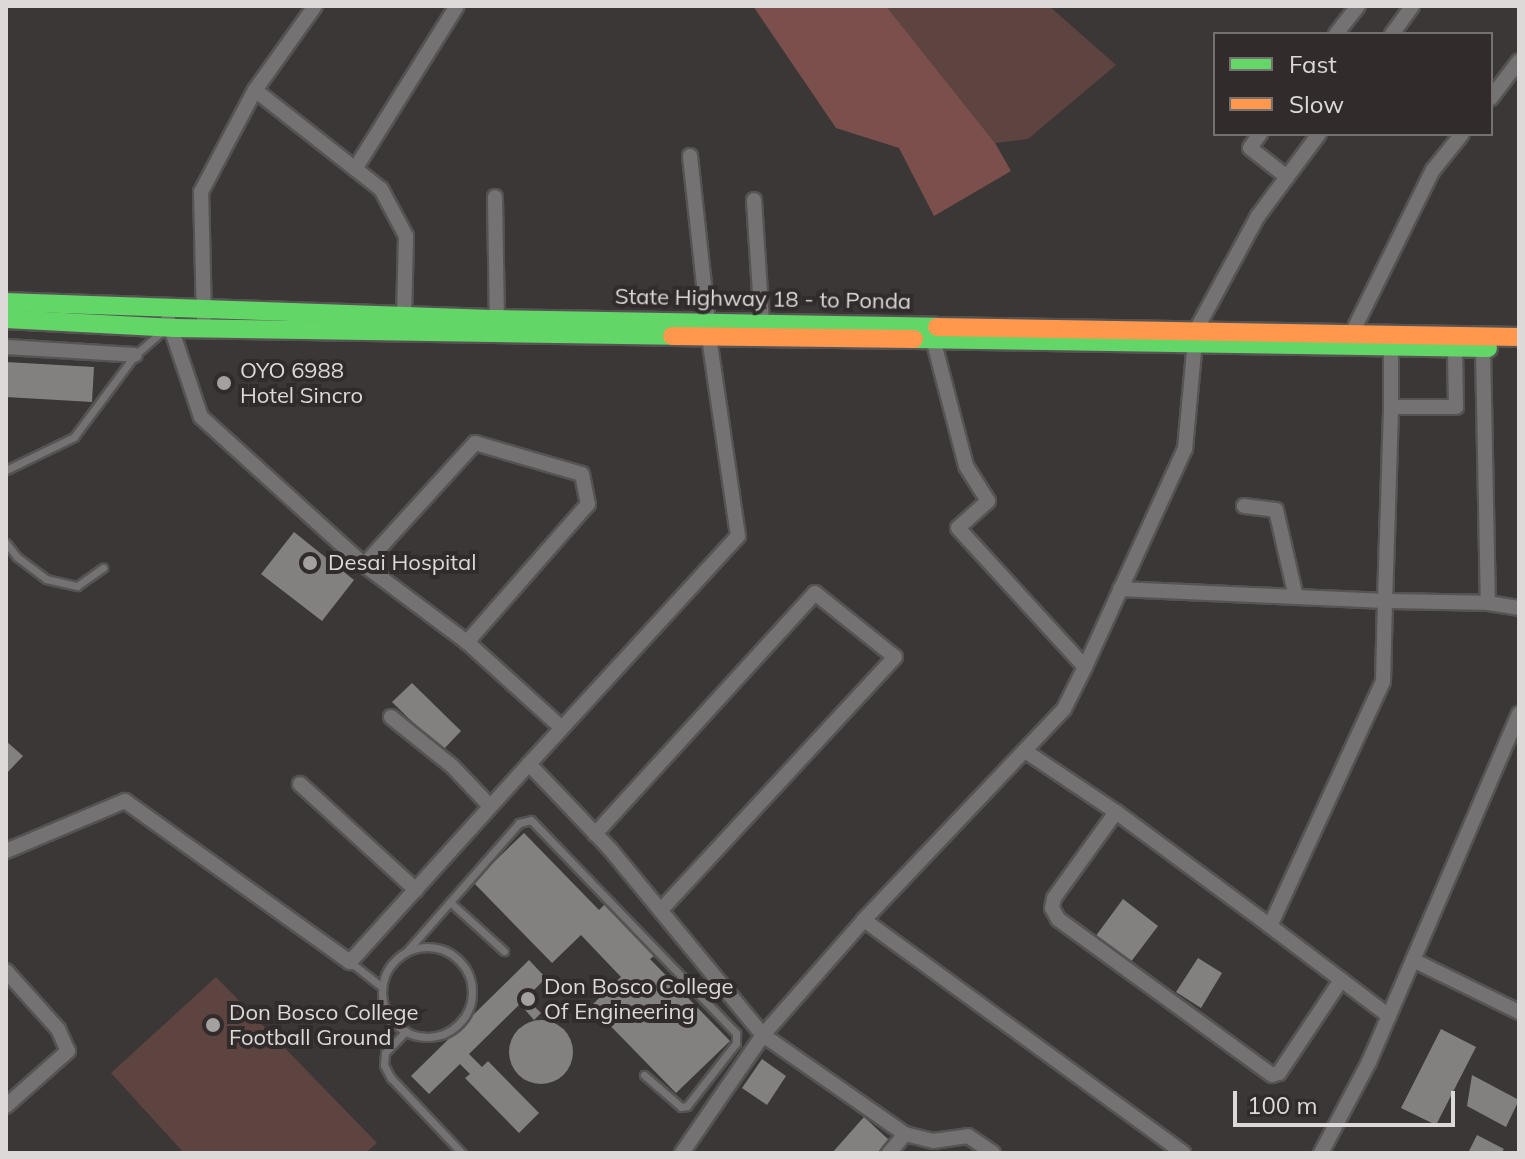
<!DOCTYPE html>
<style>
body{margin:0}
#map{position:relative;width:1525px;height:1159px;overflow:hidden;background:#3a3736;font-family:Mulish,sans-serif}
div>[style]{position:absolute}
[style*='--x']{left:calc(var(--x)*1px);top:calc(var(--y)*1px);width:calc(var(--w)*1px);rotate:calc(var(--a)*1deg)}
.green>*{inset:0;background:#5e4441}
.forest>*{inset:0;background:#7b4f4b}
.building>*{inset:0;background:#838180}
.round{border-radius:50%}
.roads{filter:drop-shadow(2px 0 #565353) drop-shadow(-2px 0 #565353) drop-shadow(0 2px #565353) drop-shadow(0 -2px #565353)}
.lane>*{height:7px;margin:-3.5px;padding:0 3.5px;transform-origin:3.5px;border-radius:3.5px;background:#747272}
.lane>.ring{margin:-3.5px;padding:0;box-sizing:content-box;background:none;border:7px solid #747272;border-radius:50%}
.street>*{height:14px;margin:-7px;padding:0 7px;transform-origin:7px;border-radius:7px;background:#747272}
.fast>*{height:18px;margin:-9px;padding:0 9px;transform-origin:9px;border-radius:9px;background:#63d668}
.slow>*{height:18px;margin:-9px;padding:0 9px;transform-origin:9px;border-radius:9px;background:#ff974d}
.dots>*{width:22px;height:22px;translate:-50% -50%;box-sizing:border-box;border:4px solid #312b2b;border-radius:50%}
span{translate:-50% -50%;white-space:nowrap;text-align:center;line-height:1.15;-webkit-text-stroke:8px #312b2b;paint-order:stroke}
.street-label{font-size:22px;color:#ddd9d9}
.poi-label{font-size:22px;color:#ddd9d9}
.left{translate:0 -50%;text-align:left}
.frame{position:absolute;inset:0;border:8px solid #ddd9d9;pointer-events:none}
.legend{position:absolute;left:1213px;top:32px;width:280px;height:104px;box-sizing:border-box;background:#312b2b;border:2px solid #767171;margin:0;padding:10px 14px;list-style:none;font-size:24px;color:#ddd9d9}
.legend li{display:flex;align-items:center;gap:16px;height:40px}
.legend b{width:40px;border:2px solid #767171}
.scale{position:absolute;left:1233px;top:1091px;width:222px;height:36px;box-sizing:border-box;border:4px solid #ddd9d9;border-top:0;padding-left:10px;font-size:24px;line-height:28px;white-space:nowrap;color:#ddd9d9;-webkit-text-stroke:6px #312b2b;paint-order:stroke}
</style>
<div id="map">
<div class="green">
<i style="clip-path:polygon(886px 6px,1049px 6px,1116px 65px,1028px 139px,995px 143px)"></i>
<i style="clip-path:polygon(216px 977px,377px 1143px,365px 1153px,184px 1153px,111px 1073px)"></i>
</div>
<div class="forest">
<i style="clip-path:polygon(753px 6px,886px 6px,995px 143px,1011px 171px,934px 216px,899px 148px,836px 128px)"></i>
</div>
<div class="building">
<i style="clip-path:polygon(6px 362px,94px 367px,92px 402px,6px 397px)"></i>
<i style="clip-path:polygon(294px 532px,354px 580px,322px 621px,261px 574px)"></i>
<i style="clip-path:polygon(412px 683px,461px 731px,442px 751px,392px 702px)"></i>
<i style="clip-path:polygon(6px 741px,23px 756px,6px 774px)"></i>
<i style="clip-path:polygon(524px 833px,599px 910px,605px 904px,654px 956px,650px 959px,730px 1041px,676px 1093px,591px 1006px,621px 977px,581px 935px,552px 963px,473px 882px)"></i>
<i style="clip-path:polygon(1123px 899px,1158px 926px,1130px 963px,1095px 937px)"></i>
<i style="clip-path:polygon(1198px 958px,1222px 973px,1201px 1008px,1176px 992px)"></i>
<i style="clip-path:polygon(529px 960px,546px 978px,526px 998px,541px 1013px,534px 1020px,520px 1004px,469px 1054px,482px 1067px,488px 1061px,539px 1113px,519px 1133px,465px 1078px,470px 1074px,460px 1064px,429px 1094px,411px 1076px)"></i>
<i class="round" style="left:509px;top:1020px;width:64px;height:64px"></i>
<i style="clip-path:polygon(1441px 1029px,1476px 1047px,1436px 1125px,1401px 1108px)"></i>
<i style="clip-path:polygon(762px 1059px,786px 1076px,767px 1105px,742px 1088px)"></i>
<i style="clip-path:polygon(1472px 1075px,1519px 1100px,1506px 1127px,1467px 1106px)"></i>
<i style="clip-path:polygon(864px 1117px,889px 1140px,877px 1153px,832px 1153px)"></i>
<i style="clip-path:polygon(1477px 1135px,1504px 1149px,1501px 1153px,1468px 1153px)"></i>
</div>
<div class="roads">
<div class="lane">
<i style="--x:6;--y:470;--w:76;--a:-25.9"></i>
<i style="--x:74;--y:437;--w:102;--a:-53.4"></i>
<i style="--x:135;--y:355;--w:37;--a:-41"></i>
<i style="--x:6;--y:543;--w:18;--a:52"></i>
<i style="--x:17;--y:557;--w:36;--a:37"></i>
<i style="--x:46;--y:579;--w:32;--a:13"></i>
<i style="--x:77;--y:586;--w:32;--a:-35"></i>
<i style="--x:450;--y:902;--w:73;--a:42.2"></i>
<i class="ring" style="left:382px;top:947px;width:83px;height:83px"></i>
<i style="--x:407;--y:951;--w:170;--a:-48.8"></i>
<i style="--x:519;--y:823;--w:12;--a:-14"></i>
<i style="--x:531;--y:820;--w:296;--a:46.1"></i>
<i style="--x:736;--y:1033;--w:10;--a:90"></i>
<i style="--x:736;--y:1043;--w:80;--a:127.9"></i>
<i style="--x:687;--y:1106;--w:6;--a:171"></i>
<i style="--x:681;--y:1107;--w:49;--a:-139.1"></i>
<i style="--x:350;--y:962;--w:41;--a:38"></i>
<i style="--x:406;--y:1031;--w:30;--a:134"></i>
<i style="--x:385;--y:1053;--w:12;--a:95"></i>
<i style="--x:384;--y:1065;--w:15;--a:62"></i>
<i style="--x:391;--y:1078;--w:103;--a:46.6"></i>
</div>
<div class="street">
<i style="--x:315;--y:6;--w:103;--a:125.5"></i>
<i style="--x:255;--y:90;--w:160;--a:38.2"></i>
<i style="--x:381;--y:189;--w:53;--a:62"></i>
<i style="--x:406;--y:236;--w:81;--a:91.4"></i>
<i style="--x:1336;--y:34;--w:36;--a:-52"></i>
<i style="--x:1392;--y:34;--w:34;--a:-54"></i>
<i style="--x:1491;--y:98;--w:46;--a:-52.9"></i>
<i style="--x:1260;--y:134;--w:17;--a:126"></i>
<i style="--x:1250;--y:148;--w:47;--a:38.1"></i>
<i style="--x:690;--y:156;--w:168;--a:83.8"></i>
<i style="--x:355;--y:169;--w:192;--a:-58"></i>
<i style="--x:495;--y:197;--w:122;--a:89.1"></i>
<i style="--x:754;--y:200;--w:123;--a:86.3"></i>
<i style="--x:168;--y:319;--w:103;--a:71.4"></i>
<i style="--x:201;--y:417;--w:220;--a:42.2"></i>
<i style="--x:364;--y:565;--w:165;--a:-47.7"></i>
<i style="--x:475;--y:443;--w:111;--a:16.2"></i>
<i style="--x:582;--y:474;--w:31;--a:79"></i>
<i style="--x:588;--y:504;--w:184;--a:131.2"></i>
<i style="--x:467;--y:642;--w:128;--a:42.2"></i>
<i style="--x:204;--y:320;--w:128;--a:-91.3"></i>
<i style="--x:201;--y:192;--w:115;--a:-62.1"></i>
<i style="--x:1352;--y:333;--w:182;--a:-63.6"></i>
<i style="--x:1433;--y:170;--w:46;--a:-51.1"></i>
<i style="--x:933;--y:339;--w:131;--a:75.4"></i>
<i style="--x:966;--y:466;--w:41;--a:57.8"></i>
<i style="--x:988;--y:501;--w:40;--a:138"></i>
<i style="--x:958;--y:528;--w:188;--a:47.6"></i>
<i style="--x:1085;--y:667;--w:47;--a:116.6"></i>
<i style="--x:1064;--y:709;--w:291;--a:133.5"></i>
<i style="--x:864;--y:920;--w:395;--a:36.1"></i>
<i style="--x:1391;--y:346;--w:61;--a:90"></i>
<i style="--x:1391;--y:407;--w:65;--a:0"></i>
<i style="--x:1456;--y:407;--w:59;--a:-91"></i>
<i style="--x:6;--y:347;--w:129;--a:3.5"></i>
<i style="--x:1483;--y:348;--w:255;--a:88.9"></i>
<i style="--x:1488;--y:603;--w:31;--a:9"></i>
<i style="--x:1244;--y:506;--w:32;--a:7"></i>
<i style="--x:1276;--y:510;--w:89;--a:77.1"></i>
<i style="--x:364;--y:565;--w:129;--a:36.8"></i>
<i style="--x:1120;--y:589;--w:265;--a:2.6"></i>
<i style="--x:1385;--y:601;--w:194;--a:-88.2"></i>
<i style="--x:1085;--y:667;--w:240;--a:-65.4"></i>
<i style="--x:1185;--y:449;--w:120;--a:-84.7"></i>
<i style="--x:1196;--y:330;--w:130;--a:-61.5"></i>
<i style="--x:1258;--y:216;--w:102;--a:-53.4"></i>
<i style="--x:391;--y:717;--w:78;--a:38.8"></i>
<i style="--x:452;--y:766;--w:55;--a:46.5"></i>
<i style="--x:1025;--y:751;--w:110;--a:33.8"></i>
<i style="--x:1116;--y:812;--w:192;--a:36.5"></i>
<i style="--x:529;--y:764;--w:309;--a:-47.5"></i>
<i style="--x:738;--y:536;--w:202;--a:-98.3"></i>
<i style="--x:300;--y:784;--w:157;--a:42.4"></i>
<i style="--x:1116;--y:812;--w:106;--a:125.8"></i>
<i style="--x:1054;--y:898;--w:10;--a:101"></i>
<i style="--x:1052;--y:908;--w:13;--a:61"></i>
<i style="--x:1058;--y:919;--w:265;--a:36.1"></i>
<i style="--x:1272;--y:1075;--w:7;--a:-16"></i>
<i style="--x:1279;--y:1073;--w:112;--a:-56.3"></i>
<i style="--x:595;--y:834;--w:326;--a:-47.6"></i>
<i style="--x:815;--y:593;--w:102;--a:38.7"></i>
<i style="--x:895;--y:657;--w:345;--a:132.8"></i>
<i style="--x:6;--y:851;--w:129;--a:-22.8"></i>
<i style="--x:125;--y:801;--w:277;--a:35.6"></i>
<i style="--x:350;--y:962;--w:267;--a:-47.9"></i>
<i style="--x:529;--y:764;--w:117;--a:46.4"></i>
<i style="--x:610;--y:849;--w:241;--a:50.6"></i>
<i style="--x:763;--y:1035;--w:143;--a:124.5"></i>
<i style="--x:864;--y:920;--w:153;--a:131.3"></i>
<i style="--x:763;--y:1035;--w:173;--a:34.9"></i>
<i style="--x:905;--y:1134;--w:25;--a:130"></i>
<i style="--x:1413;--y:960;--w:118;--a:26.1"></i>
<i style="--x:6;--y:971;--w:78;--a:48.1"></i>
<i style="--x:58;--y:1029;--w:24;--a:66"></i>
<i style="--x:68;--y:1051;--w:83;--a:138.4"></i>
<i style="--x:1389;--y:1016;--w:149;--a:-142.9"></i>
<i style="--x:1270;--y:926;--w:269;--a:-65.2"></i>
<i style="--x:1383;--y:682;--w:81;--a:-88.6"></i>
<i style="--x:1385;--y:601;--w:103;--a:1.1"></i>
<i style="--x:905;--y:1134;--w:29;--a:14"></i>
<i style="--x:933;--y:1141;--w:35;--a:-8"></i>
<i style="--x:968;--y:1136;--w:30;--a:34"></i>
<i style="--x:1321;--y:1153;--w:103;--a:-62.2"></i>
<i style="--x:1369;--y:1062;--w:379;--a:-66.7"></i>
</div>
<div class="fast">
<i style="--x:6;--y:302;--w:491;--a:2"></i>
<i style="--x:497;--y:319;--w:440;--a:1"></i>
<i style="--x:6;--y:319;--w:170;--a:3"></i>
<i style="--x:176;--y:328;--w:496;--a:0.9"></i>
<i style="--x:914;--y:339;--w:574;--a:0.9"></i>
</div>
<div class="slow">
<i style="--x:937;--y:327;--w:582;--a:0.98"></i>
<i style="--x:672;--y:336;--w:242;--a:0.7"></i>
</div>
</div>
<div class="dots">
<i style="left:224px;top:383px;background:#a4a0a0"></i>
<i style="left:310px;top:563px;background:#a4a0a0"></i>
<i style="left:528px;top:999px;background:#a4a0a0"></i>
<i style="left:213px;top:1025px;background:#a4a0a0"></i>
</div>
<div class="street-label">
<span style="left:763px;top:299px;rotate:1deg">State Highway 18 - to Ponda</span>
</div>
<div class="poi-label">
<span class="left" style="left:240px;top:383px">OYO 6988<br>Hotel Sincro</span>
<span class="left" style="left:328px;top:563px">Desai Hospital</span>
<span class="left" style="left:544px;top:999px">Don Bosco College<br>Of Engineering</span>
<span class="left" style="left:229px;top:1025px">Don Bosco College<br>Football Ground</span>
</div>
<div class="frame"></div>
<ul class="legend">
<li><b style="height:10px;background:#63d668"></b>Fast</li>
<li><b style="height:10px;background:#ff974d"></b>Slow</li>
</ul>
<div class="scale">100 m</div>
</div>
